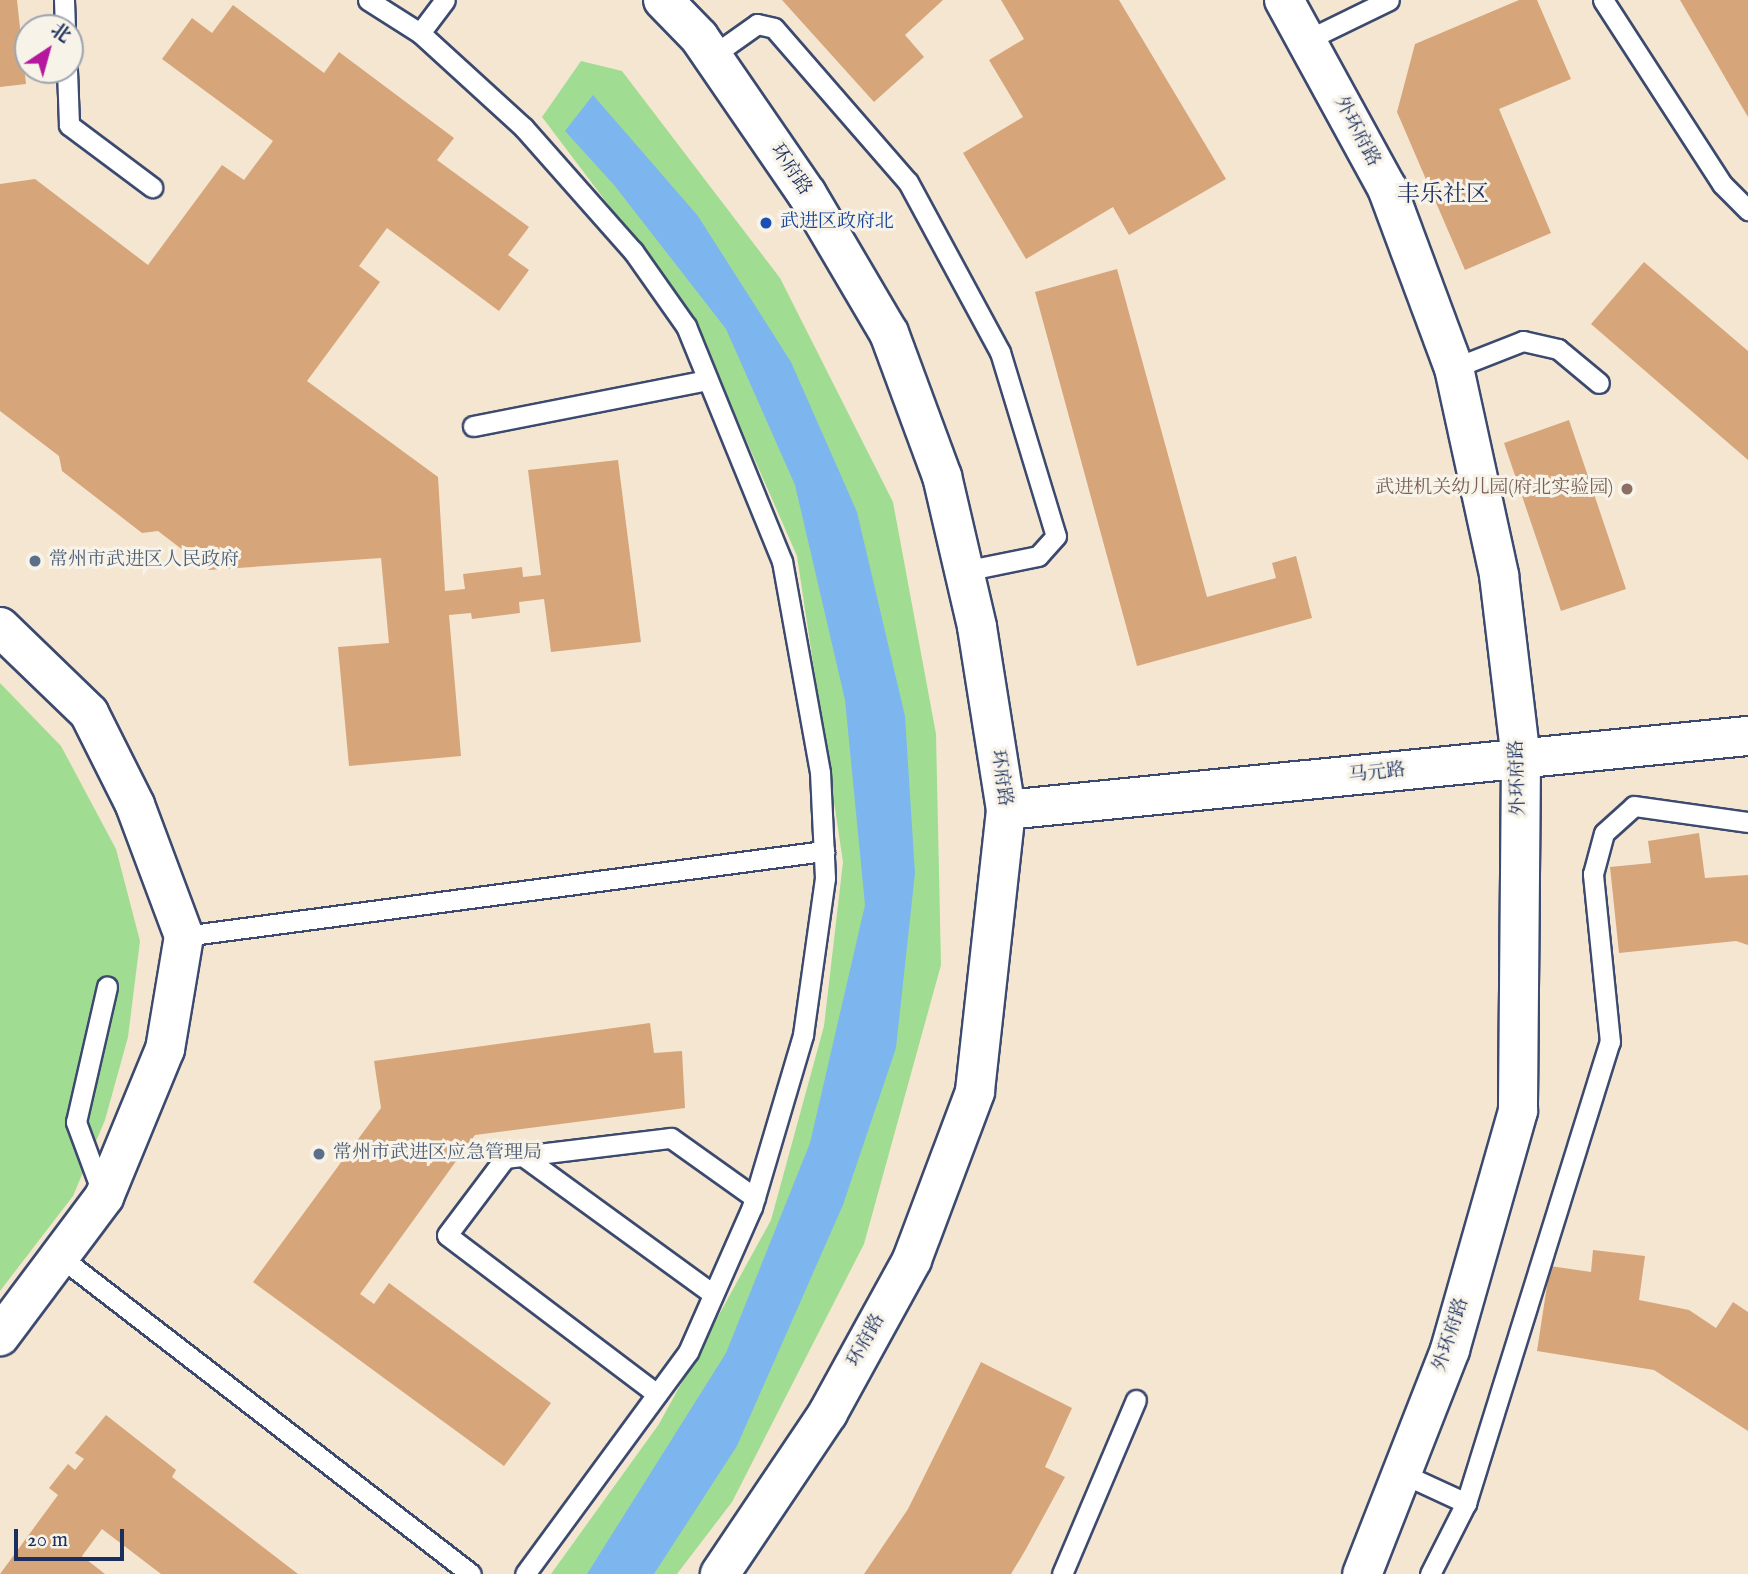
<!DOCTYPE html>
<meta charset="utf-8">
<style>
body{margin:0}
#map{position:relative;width:1748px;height:1574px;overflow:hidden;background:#f5e6d1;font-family:"IM FELL English","Noto Serif SC",serif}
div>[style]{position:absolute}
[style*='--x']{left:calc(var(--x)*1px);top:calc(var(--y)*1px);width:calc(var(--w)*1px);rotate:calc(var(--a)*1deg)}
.green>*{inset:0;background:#a0dd92}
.water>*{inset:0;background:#7db6ee}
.building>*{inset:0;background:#d7a57a}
.roads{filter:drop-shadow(2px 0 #3c4a6f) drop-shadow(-2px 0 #3c4a6f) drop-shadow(0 2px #3c4a6f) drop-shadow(0 -2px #3c4a6f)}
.service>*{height:19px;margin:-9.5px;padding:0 9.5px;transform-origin:9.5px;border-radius:9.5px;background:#fff}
.minor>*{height:38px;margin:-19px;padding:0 19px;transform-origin:19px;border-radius:19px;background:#fff}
.tertiary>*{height:38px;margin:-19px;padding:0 19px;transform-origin:19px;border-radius:19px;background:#fff}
.dots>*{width:19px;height:19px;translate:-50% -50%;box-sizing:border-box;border:4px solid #f7f3e8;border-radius:50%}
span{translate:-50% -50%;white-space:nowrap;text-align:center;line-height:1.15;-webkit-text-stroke:6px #f7f3e8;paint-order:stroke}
.street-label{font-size:19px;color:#1b2f5e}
.transit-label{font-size:19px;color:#164399}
.left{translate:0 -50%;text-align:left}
.education-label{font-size:19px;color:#785e54}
.right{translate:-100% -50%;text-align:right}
.service-label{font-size:19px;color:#4e5e75}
.quarter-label{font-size:23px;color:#1b2f5e}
.north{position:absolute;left:14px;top:14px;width:70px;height:70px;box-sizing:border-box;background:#f7f3e8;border:2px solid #9fa5b1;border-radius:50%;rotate:36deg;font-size:19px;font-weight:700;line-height:28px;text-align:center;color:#1b2f5e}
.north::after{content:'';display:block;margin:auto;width:24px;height:32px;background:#b5179e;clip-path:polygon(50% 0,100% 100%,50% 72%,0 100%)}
.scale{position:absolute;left:14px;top:1529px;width:110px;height:32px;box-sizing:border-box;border:4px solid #1b2f5e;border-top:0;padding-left:9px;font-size:21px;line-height:24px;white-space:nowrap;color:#1b2f5e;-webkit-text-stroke:5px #f7f3e8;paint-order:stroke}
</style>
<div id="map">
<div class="green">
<i style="clip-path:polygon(581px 61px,622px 71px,780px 278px,893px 502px,936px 734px,941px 965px,864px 1244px,732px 1502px,677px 1574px,551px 1574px,659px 1424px,771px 1220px,824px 1026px,843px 862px,797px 556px,691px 314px,542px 117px)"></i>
<i style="clip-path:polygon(0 683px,61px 746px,116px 849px,140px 941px,128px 1037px,105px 1120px,73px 1196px,0 1291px)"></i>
</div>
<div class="water">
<i style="clip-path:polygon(593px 95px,698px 216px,791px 362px,857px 512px,905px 716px,915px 873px,896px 1048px,843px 1205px,737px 1446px,654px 1574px,587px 1574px,726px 1353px,810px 1143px,865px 905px,845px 700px,795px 485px,726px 329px,614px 185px,565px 131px)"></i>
</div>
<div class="building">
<i style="clip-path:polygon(0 0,17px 0,26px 84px,0 87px)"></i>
<i style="clip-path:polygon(782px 0,943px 0,905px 35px,924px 57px,874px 102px)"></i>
<i style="clip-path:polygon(1001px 0,1119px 0,1226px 179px,1129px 235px,1113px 207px,1026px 259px,963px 153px,1023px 117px,989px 60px,1024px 39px)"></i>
<i style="clip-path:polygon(1519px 0,1537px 0,1571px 79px,1499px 109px,1551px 233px,1465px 270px,1397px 112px,1415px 44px)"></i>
<i style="clip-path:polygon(1680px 0,1748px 0,1748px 117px)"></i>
<i style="clip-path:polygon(233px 5px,324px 73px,339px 52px,454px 138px,437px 160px,529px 227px,508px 255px,529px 270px,499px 311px,387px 228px,359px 266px,380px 282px,307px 381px,438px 477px,445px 591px,465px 589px,463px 574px,522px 567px,523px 577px,541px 575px,528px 470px,618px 460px,641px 642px,551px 652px,544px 599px,519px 602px,520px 613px,472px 619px,471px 613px,449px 615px,461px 756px,349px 766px,338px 647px,389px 643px,381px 558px,209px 570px,158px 531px,142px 533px,62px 471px,59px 456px,0 411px,0 184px,35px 179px,148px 265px,222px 165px,244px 180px,273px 141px,162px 59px,192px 18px,212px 33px)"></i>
<i style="clip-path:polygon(1644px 262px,1748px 351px,1748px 460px,1591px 324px)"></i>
<i style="clip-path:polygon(1117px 269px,1207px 597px,1276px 578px,1272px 563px,1296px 556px,1312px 618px,1137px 666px,1035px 292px)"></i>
<i style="clip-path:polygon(1569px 420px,1626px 589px,1561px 611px,1504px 443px)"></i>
<i style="clip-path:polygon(1699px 833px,1705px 878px,1748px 875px,1748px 945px,1736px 941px,1619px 953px,1610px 867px,1651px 863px,1648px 841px)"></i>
<i style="clip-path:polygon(650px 1023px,654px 1053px,682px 1051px,685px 1108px,475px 1135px,360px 1294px,374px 1304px,389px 1283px,551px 1403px,504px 1466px,253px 1282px,381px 1108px,374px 1061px)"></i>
<i style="clip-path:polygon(1593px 1250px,1645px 1256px,1639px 1300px,1689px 1310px,1716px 1328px,1733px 1302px,1748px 1312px,1748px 1431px,1654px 1370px,1537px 1351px,1550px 1266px,1591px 1272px)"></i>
<i style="clip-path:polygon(981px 1362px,1072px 1408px,1045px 1467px,1065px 1477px,1026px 1549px,1011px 1574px,864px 1574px,908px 1509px)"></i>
<i style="clip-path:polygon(106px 1415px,176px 1470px,172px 1477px,298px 1574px,161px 1574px,102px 1529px,82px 1556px,105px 1574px,0 1574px,58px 1495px,49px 1488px,68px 1464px,75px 1470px,84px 1459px,75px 1453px)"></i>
</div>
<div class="roads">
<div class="service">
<i style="--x:64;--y:0;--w:28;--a:88"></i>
<i style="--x:368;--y:0;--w:62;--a:32.4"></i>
<i style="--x:420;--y:33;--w:141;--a:42.4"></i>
<i style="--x:524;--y:128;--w:164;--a:48.5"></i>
<i style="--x:633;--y:251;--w:92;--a:54.8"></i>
<i style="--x:686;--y:326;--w:254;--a:67.8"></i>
<i style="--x:782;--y:561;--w:214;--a:79.8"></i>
<i style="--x:820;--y:772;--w:106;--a:87.3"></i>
<i style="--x:825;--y:878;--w:159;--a:98"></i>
<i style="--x:803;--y:1035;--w:179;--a:106.5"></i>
<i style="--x:752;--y:1207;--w:158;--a:113.8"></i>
<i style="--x:688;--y:1352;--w:275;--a:126.3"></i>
<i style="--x:1603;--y:0;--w:219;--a:57.1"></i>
<i style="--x:1722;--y:184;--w:37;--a:45"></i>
<i style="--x:420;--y:33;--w:41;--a:-52.9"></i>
<i style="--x:1307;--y:40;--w:91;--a:-26"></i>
<i style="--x:712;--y:56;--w:55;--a:-35.4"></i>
<i style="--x:757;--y:24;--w:17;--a:13"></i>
<i style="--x:774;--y:28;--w:204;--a:49"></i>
<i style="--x:908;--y:182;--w:193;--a:61.6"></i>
<i style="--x:1000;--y:352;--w:192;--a:73.1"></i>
<i style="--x:1056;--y:536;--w:27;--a:132"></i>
<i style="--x:1038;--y:556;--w:76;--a:168.5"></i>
<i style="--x:67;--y:70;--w:55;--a:87.9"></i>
<i style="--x:69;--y:125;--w:104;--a:36.8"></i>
<i style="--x:1454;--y:368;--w:74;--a:-21.4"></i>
<i style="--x:1523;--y:341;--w:36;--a:13"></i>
<i style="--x:1558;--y:349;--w:53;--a:39.7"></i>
<i style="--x:473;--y:426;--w:239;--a:-11.1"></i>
<i style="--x:184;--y:936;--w:646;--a:-7.57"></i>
<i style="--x:523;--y:1156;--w:235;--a:36"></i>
<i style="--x:103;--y:1195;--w:78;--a:-110.3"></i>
<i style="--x:76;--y:1122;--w:139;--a:-77.1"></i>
<i style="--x:59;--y:1256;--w:520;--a:37.66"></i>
<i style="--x:657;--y:1394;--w:263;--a:-142.9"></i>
<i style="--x:447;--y:1235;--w:96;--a:-53"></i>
<i style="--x:505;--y:1158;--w:167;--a:-6.9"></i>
<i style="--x:671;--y:1138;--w:103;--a:35.5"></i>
<i style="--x:1401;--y:1473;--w:72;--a:24.8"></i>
<i style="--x:1062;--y:1574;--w:189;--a:-67"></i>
<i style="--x:1430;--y:1574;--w:80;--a:-63.1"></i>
<i style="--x:1466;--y:1503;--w:483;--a:-72.7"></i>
<i style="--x:1610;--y:1042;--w:169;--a:-95.8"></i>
<i style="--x:1593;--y:874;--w:42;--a:-75"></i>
<i style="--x:1604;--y:833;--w:40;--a:-42"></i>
<i style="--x:1634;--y:806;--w:115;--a:8"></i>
</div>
<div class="minor">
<i style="--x:0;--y:627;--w:124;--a:44"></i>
<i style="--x:89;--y:713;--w:103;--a:63.4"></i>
<i style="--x:135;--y:805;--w:140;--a:69.5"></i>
<i style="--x:184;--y:936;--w:115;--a:99.5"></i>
<i style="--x:165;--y:1049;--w:160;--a:112.4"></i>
<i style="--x:104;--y:1197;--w:174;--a:126.8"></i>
</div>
<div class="tertiary">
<i style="--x:663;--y:0;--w:52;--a:45.8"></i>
<i style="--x:699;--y:37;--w:191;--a:55.5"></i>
<i style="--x:807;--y:194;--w:161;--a:59.5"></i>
<i style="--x:889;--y:333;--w:153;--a:69.7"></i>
<i style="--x:942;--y:476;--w:155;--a:76.9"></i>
<i style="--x:977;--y:627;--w:185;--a:81"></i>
<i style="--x:1006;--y:810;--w:284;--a:96.3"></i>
<i style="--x:975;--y:1092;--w:179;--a:110.6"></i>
<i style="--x:912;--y:1260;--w:175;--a:118.8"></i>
<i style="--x:828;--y:1413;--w:194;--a:123.9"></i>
<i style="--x:1284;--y:0;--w:214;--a:61.3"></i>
<i style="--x:1387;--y:188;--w:192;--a:69.6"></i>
<i style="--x:1454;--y:368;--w:212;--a:77.7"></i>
<i style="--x:1499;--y:575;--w:186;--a:83.2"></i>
<i style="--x:1521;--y:760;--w:351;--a:90.5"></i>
<i style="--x:1518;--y:1111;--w:248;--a:105.9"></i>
<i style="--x:1450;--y:1350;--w:241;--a:111.4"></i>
<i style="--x:1006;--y:810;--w:746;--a:-5.7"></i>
</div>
</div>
<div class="dots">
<i style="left:766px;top:223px;background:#1a4fb4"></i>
<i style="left:1627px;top:489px;background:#8d6e63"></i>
<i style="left:35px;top:561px;background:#5c6f8a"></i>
<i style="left:319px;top:1154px;background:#5c6f8a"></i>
</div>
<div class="street-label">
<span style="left:1356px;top:132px;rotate:62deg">外环府路</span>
<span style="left:790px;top:170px;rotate:56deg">环府路</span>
<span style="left:1377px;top:774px;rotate:-6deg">马元路</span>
<span style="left:1000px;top:778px;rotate:82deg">环府路</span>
<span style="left:1519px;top:778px;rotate:-92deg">外环府路</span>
<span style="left:1452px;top:1335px;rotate:-72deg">外环府路</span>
<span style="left:867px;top:1341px;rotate:-61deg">环府路</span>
</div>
<div class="transit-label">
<span class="left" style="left:780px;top:223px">武进区政府北</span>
</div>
<div class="education-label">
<span class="right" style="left:1613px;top:489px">武进机关幼儿园(府北实验园)</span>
</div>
<div class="service-label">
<span class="left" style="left:49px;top:561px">常州市武进区人民政府</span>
<span class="left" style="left:333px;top:1154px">常州市武进区应急管理局</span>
</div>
<div class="quarter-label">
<span style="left:1443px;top:195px">丰乐社区</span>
</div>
<div class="north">北</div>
<div class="scale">20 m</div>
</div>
